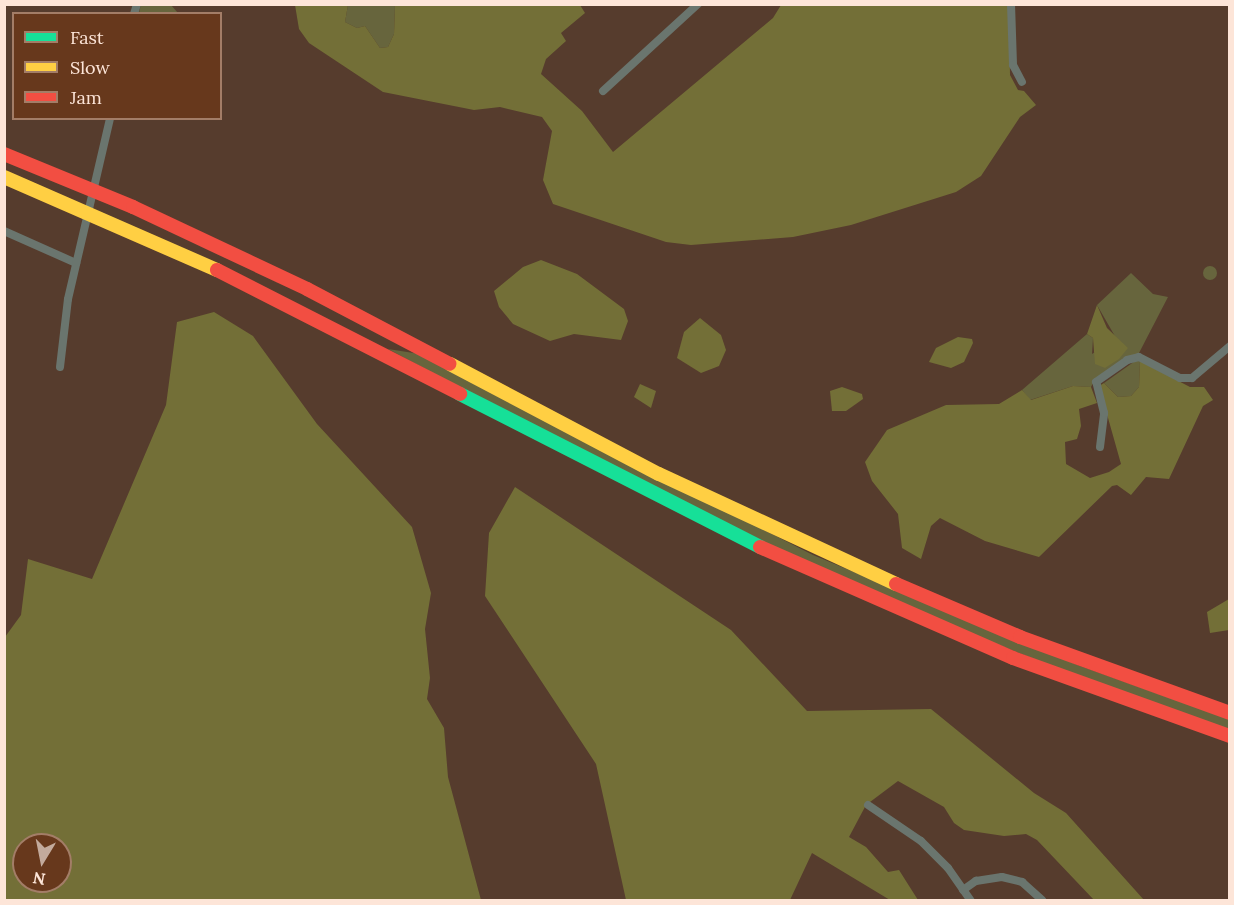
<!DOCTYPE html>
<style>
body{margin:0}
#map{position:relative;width:1234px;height:905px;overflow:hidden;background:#563c2d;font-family:Lora,serif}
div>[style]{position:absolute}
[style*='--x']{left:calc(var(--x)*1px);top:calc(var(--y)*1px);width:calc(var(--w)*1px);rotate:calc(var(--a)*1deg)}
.green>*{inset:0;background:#67653d}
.round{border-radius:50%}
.forest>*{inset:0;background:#736f37}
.street>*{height:8px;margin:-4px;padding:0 4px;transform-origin:4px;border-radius:4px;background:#6a756e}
.fast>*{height:14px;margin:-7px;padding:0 7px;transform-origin:7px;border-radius:7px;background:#16e098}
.slow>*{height:14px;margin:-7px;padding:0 7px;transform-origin:7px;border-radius:7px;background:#ffcf43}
.jam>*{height:14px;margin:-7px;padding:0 7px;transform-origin:7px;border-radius:7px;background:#f24e42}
span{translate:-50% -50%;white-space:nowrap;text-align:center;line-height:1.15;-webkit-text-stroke:4.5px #67381c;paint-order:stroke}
.frame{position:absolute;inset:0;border:6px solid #fde5d8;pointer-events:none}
.legend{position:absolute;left:12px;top:12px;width:210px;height:108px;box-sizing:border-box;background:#67381c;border:2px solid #a37d67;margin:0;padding:8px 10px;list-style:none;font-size:18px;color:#fde5d8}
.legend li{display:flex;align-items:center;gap:12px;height:30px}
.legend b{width:30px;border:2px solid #a37d67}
.north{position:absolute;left:12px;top:833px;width:60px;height:60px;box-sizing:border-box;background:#67381c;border:2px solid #a37d67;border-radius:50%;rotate:190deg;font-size:16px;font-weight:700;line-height:24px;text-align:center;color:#fde5d8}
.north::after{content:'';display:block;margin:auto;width:21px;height:27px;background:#c3aa9c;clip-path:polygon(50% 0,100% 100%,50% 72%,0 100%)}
</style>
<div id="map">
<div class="green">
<i style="clip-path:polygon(141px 4px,171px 5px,178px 13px,139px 13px)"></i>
<i style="clip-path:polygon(348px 5px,395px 5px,394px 34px,388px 47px,380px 48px,365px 26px,357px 28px,345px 22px)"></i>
<i class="round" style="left:1203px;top:266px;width:14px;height:14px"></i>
<i style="clip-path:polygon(1131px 273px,1153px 294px,1168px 297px,1139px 353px,1094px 381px,1091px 387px,1073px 386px,1030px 400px,1022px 390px,1087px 334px,1093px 338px,1092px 354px,1116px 338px,1097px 305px)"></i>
<i style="clip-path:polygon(388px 349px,420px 354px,813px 555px,1080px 666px,1229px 719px,1229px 730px,1069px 673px,895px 603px,665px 496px)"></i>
<i style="clip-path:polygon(1135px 361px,1140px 361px,1139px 387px,1131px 396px,1118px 397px,1104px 383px)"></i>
</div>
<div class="forest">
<i style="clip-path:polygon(295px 5px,348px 5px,345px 22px,357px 28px,365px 26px,380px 48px,388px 47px,394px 34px,395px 5px,580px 5px,585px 13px,561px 33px,566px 41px,546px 59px,541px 74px,582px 111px,613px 152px,773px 18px,781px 5px,1009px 5px,1010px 75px,1018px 90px,1024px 91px,1036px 105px,1020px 117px,981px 176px,956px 192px,851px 225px,793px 237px,691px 245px,666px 242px,553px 204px,543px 180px,552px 131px,542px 117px,500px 107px,474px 110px,383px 92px,309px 43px,299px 29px)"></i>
<i style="clip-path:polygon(541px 260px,577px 274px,624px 309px,628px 321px,621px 340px,574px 334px,550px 341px,513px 324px,499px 307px,494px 291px,523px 267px)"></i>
<i style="clip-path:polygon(1097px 305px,1107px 328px,1128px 348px,1119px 359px,1105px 368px,1095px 364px,1093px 338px,1087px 334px)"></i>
<i style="clip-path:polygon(evenodd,214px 312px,253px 336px,317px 424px,412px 527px,431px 593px,425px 629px,430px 678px,427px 699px,444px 728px,448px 777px,481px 900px,5px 900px,5px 637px,21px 615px,28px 559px,92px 579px,166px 405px,177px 322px,214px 312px,24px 845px,60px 845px,60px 881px,24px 881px,24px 845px)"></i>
<i style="clip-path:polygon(700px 318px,721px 335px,726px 350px,719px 366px,701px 373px,677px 358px,684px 332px)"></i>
<i style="clip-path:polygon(958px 337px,972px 339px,973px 343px,964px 362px,951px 368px,929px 362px,936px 348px)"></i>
<i style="clip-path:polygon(1140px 361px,1190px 387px,1204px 387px,1213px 400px,1203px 406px,1169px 479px,1146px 477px,1131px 495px,1117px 485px,1112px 486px,1039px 557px,985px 541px,940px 518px,931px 526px,921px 559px,902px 548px,898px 514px,872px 481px,865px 462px,887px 430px,946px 405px,999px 404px,1022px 390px,1031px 400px,1073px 386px,1091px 387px,1097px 403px,1079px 409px,1081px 426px,1077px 439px,1065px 442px,1066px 464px,1090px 478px,1109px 472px,1121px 464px,1099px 386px,1104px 383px,1118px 397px,1131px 396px,1139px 387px)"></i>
<i style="clip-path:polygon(640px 384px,656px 391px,651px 408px,634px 397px)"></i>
<i style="clip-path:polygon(842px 387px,862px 394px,863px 399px,846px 411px,832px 411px,830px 391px)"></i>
<i style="clip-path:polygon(515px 487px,731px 630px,807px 711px,931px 709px,1034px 793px,1066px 813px,1144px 900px,1094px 900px,1037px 840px,1026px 834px,1004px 836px,964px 830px,954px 823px,944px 807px,898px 781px,866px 805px,849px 837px,866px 847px,888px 872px,899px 870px,918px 900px,890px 900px,812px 853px,790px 900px,626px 900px,596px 764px,485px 596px,489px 533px)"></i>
<i style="clip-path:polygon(1229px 599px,1229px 630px,1210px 633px,1207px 612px)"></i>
</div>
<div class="street">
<i style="--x:1011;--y:4;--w:61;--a:88.1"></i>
<i style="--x:1013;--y:65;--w:19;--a:62"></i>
<i style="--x:134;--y:14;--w:10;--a:-73"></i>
<i style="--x:603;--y:91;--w:129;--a:-42.5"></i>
<i style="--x:4;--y:231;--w:79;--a:24"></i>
<i style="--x:60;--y:367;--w:68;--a:-83.3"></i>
<i style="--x:68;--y:299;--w:186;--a:-76.9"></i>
<i style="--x:1100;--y:447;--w:34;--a:-83"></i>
<i style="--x:1104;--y:413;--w:32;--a:-104"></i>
<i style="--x:1096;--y:382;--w:38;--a:-35"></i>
<i style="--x:1127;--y:360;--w:12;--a:-14"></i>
<i style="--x:1139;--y:357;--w:46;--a:27.1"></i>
<i style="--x:1180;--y:378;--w:12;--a:0"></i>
<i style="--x:1192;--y:378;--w:50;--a:-40.1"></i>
<i style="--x:868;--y:805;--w:64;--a:34.2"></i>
<i style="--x:921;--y:841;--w:38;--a:45"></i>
<i style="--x:948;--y:868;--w:39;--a:55"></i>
<i style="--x:963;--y:890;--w:16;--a:-35"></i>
<i style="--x:976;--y:881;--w:26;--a:-9"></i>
<i style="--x:1002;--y:877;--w:21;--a:14"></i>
<i style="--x:1022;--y:882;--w:27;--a:42"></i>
</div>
<div class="fast">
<i style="--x:460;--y:394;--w:337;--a:27"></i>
</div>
<div class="slow">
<i style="--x:4;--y:177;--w:232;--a:23.6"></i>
<i style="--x:450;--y:364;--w:236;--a:27.8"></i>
<i style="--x:659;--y:474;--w:261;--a:24.9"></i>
</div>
<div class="jam">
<i style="--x:4;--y:154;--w:139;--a:22.3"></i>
<i style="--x:133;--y:207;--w:192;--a:25.2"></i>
<i style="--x:307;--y:289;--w:161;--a:27.7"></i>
<i style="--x:217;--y:270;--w:273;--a:27"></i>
<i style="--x:760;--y:547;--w:276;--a:23.7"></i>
<i style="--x:1013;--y:658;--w:231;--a:19.8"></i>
<i style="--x:896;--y:584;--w:135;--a:23.1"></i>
<i style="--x:1020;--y:637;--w:223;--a:19.9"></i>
</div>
<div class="frame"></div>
<ul class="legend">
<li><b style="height:8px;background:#16e098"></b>Fast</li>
<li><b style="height:8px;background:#ffcf43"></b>Slow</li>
<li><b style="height:8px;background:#f24e42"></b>Jam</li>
</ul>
<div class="north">N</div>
</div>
